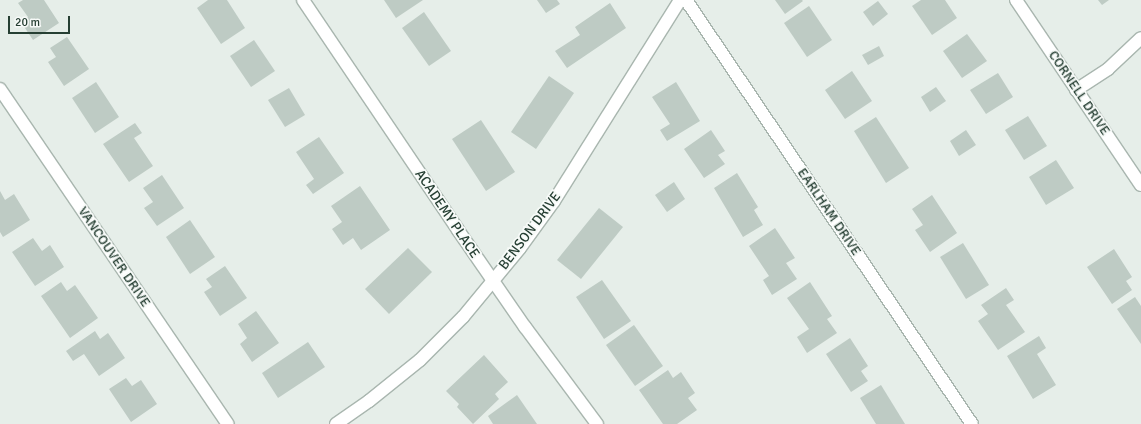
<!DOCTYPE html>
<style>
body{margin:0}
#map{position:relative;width:1141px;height:424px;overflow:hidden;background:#e6eee9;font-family:Signika,sans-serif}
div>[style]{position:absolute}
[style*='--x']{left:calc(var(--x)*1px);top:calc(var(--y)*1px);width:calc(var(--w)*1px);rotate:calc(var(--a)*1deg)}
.building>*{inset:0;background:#becbc4}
.roads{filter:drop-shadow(1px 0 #a9b6af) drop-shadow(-1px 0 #a9b6af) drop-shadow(0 1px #a9b6af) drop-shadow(0 -1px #a9b6af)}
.minor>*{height:12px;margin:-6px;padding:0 6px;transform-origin:6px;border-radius:6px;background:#fff}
.tertiary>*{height:12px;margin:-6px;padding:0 6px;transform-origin:6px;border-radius:6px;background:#fff}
span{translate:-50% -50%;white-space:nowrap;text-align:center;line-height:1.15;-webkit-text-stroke:3.5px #f7faf8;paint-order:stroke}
.street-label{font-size:14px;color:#263f33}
.scale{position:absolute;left:8px;top:16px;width:62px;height:18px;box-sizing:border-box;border:2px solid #263f33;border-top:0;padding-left:5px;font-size:12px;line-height:14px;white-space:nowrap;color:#263f33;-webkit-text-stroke:3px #f7faf8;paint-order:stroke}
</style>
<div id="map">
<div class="building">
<i style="clip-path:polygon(23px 0,44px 0,59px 23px,33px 40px,21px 22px,28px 17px,18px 3px)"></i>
<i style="clip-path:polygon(208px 0,227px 0,245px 28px,221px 44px,197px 8px)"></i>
<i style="clip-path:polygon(384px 0,423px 0,396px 18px)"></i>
<i style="clip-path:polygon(537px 0,557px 0,560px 4px,546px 13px)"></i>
<i style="clip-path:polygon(775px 0,802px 0,803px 1px,785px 14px)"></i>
<i style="clip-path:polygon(921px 0,945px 0,957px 18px,932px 35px,912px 6px)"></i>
<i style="clip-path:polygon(1098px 0,1109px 0,1102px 5px)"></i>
<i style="clip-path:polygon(878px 1px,888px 14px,873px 26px,863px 12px)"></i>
<i style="clip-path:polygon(610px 3px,626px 28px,567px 68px,555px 51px,580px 35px,575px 27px)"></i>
<i style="clip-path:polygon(809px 6px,832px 40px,807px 57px,784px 23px)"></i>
<i style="clip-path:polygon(424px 12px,451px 51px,429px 66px,402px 28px)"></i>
<i style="clip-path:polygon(967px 34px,987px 61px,962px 78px,943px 51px)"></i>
<i style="clip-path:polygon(67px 37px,89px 69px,64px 86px,48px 62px,56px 57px,50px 48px)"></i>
<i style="clip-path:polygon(254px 40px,275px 71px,251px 87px,230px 56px)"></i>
<i style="clip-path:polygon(879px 46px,884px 56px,868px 65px,862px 55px)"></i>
<i style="clip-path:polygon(852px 71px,872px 101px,845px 119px,825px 90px)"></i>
<i style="clip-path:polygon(998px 73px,1013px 97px,986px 114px,970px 90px)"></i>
<i style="clip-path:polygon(549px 76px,574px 93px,536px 149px,511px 132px)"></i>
<i style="clip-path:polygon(96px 82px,119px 117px,95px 133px,72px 98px)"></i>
<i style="clip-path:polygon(676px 82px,700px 121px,667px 141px,660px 130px,670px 124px,652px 97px)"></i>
<i style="clip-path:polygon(936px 87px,946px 101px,930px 112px,921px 97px)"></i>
<i style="clip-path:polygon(289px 88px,305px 115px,285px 127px,268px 100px)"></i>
<i style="clip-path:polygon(1028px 116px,1047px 146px,1024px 160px,1005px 130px)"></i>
<i style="clip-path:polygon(876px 117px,909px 168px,886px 183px,854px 131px)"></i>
<i style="clip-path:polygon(481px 120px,515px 172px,486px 191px,452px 139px)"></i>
<i style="clip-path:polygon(135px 123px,142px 133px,134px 138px,153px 166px,129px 182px,103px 144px)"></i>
<i style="clip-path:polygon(711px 130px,725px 151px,718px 155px,725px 164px,704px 178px,684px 149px)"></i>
<i style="clip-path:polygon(966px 130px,976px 145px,959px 156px,950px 141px)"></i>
<i style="clip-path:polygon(319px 137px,344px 173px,313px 194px,306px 185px,314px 179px,296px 152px)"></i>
<i style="clip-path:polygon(1056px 160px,1074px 188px,1046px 205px,1029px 177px)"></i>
<i style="clip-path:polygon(737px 173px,758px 207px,754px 210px,763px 225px,743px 237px,714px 188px)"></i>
<i style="clip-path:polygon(162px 175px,184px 208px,157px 226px,144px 208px,153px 202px,143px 188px)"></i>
<i style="clip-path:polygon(674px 182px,685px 199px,667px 212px,655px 195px)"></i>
<i style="clip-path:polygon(360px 186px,390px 230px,361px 250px,353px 238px,343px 245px,332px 229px,342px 222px,331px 206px)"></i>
<i style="clip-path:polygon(0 191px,5px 200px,14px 194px,30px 220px,3px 237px,0 232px)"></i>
<i style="clip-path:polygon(932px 195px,957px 233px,930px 252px,915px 230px,923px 225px,912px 209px)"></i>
<i style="clip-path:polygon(599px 208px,623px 227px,581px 279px,557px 260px)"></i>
<i style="clip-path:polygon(190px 220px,215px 257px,190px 274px,166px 237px)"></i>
<i style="clip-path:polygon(775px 228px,795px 258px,786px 263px,797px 279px,772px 295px,763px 280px,769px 276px,749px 246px)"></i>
<i style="clip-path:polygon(33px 238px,42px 251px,50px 245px,64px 267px,35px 286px,12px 252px)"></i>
<i style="clip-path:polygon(963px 243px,989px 285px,966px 299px,940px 257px)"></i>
<i style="clip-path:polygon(408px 248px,432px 272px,389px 314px,365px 289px)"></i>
<i style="clip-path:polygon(1114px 249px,1132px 277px,1126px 281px,1132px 290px,1112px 304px,1087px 267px)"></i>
<i style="clip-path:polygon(225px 266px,247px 298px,220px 316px,204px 292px,212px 287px,206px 279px)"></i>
<i style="clip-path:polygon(602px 280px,631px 321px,604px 339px,576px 297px)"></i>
<i style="clip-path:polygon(61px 282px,67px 291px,75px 285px,98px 318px,70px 338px,41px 296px)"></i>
<i style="clip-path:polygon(810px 282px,832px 316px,827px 319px,837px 333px,807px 353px,797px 337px,809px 329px,787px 298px)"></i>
<i style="clip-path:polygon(1006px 288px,1014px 300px,1006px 305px,1025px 332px,998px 350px,978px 321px,988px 314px,981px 305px)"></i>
<i style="clip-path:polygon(1135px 297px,1141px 306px,1141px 344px,1117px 309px)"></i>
<i style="clip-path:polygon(256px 311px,279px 343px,252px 362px,240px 344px,247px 338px,238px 324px)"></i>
<i style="clip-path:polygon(634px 325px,663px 366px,635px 386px,606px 345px)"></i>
<i style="clip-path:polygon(95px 331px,100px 339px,108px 333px,125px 358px,99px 376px,84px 354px,73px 361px,66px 351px)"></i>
<i style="clip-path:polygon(1039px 336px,1046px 348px,1037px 354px,1056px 385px,1033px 399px,1007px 356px)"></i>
<i style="clip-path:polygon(850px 338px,868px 366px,861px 371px,868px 381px,851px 392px,826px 354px)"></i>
<i style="clip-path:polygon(308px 342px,325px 367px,278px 398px,262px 373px)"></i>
<i style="clip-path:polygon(484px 355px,508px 382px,495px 394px,499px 399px,473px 424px,457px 407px,459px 404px,446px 391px)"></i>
<i style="clip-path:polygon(668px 370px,673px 378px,681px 372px,695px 393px,688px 398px,697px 410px,677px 424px,663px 424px,639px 390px)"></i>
<i style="clip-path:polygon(126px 378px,132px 386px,141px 380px,157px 404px,131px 422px,109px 389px)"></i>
<i style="clip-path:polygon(881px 385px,905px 424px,876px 424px,860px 398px)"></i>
<i style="clip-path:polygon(517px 395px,537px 424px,493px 424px,488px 416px)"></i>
</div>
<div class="roads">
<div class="minor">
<i style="--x:303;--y:0;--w:277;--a:56"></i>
<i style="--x:458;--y:230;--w:118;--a:55.4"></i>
<i style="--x:525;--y:327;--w:121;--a:53.4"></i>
<i style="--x:686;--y:0;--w:511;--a:56"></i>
<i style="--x:0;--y:89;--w:405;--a:55.8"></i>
<i style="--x:1076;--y:90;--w:38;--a:-33"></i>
<i style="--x:1108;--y:69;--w:45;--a:-43.2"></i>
<i style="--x:336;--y:424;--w:40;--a:-34.9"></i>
<i style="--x:369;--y:401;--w:65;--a:-38.8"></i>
<i style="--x:420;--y:360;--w:61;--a:-45"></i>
<i style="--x:463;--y:317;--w:89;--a:-50.4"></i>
<i style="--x:520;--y:248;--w:58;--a:-54.1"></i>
<i style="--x:554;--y:201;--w:237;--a:-57.9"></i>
</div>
<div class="tertiary">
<i style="--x:1016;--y:0;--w:223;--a:56"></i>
</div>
</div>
<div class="street-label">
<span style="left:1079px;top:93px;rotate:56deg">CORNELL DRIVE</span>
<span style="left:829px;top:212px;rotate:56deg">EARLHAM DRIVE</span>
<span style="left:447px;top:214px;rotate:56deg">ACADEMY PLACE</span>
<span style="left:530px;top:231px;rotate:-53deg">BENSON DRIVE</span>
<span style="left:114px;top:257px;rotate:56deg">VANCOUVER DRIVE</span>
</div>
<div class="scale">20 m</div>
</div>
